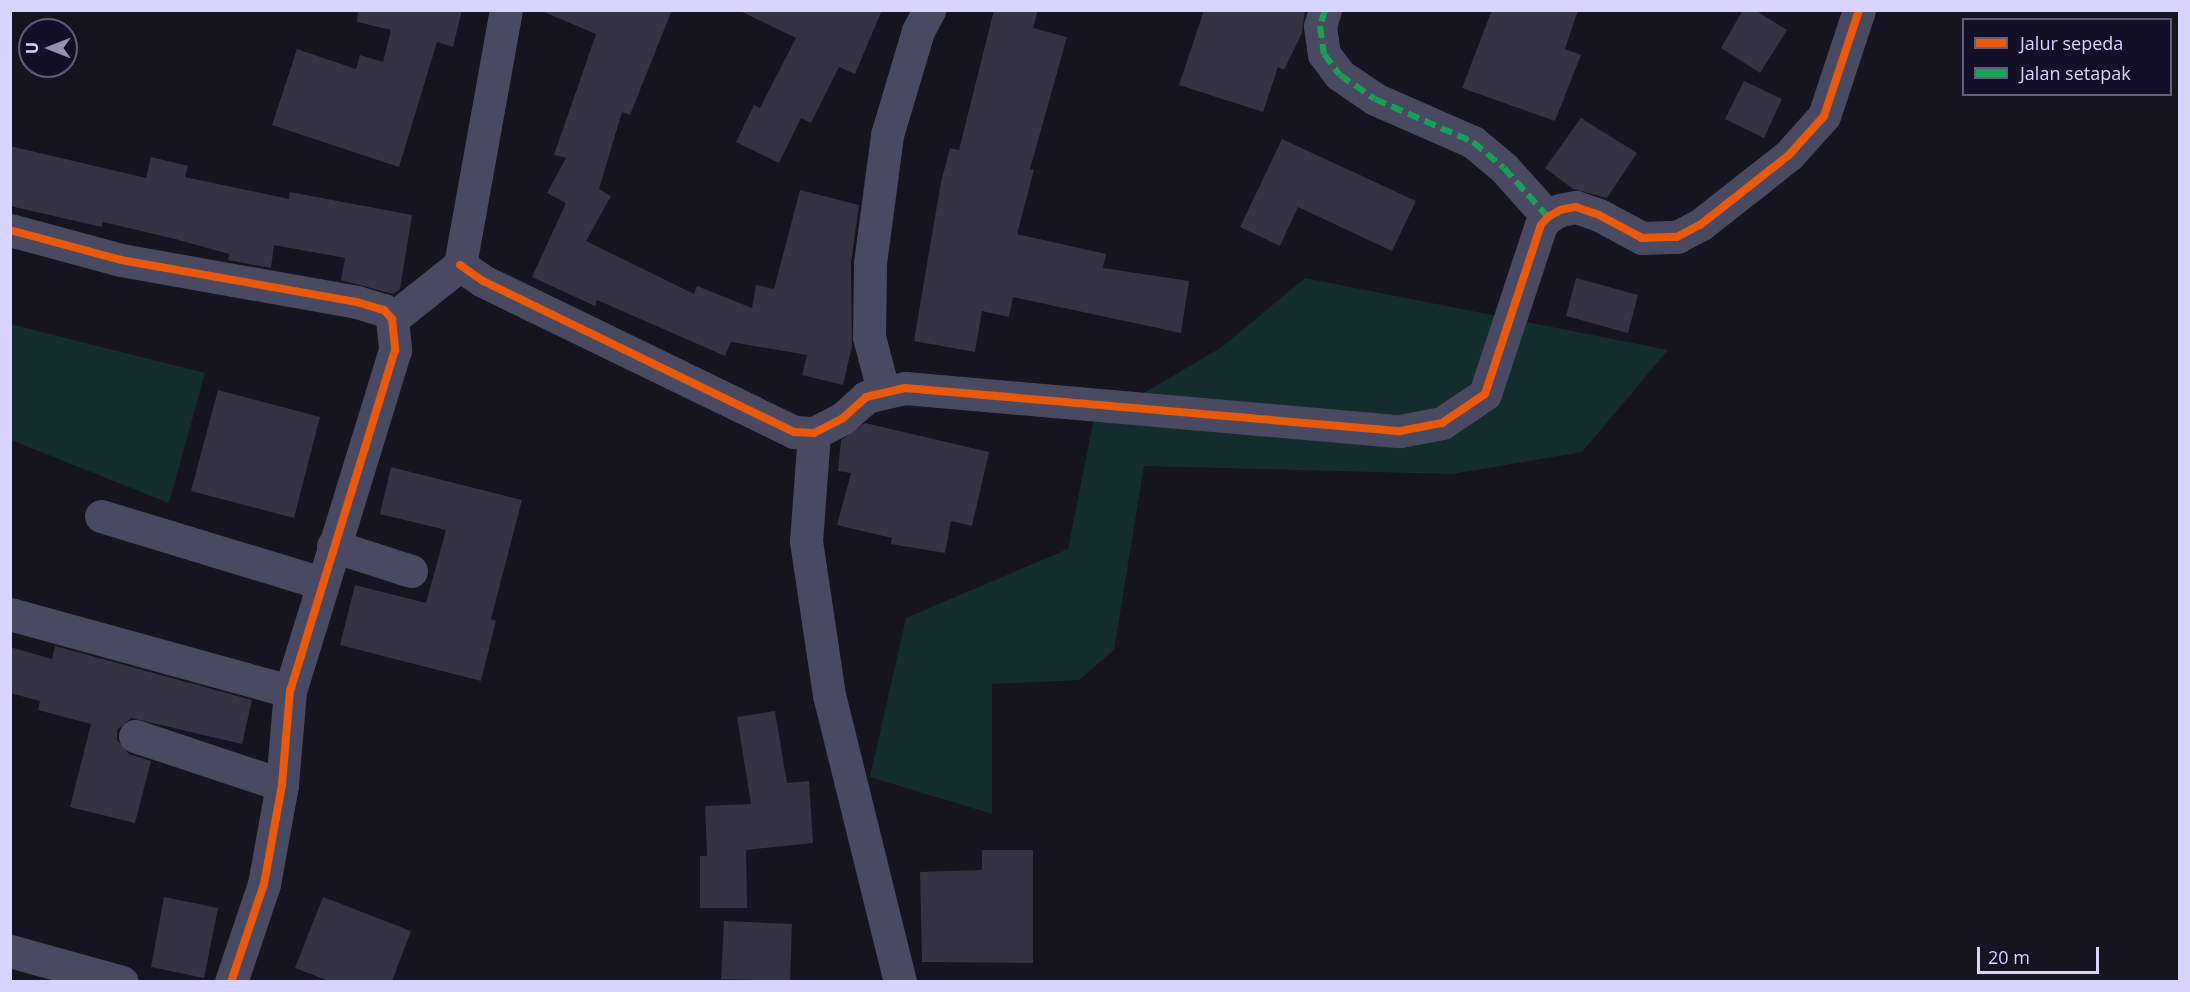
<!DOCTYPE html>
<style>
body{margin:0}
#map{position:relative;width:2190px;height:992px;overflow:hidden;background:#161421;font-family:"Open Sans",sans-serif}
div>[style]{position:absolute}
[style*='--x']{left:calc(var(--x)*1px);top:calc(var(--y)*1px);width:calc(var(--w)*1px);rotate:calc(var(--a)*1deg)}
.green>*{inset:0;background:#132c2d}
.building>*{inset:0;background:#343243}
.minor>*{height:33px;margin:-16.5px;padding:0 16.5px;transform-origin:16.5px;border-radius:16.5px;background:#4a4962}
.quiet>*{height:6px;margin-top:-3px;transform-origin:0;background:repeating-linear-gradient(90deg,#1a9f57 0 12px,transparent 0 18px)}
.cycleway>*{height:8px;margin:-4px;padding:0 4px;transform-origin:4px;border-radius:4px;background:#e8590c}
span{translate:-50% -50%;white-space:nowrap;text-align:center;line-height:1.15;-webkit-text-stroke:5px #130f26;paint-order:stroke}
.frame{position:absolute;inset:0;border:12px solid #d9d4ff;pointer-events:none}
.legend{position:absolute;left:1962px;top:18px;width:210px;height:78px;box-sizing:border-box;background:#130f26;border:2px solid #625e7d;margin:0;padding:8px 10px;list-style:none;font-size:18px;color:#d9d4ff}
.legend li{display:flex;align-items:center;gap:12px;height:30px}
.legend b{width:30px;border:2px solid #625e7d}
.north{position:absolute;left:18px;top:18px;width:60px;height:60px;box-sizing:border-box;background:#130f26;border:2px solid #625e7d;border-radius:50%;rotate:270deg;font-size:16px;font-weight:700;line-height:24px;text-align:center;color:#d9d4ff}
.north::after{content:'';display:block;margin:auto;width:21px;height:27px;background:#9591b1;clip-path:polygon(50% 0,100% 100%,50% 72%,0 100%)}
.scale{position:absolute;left:1977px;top:947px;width:122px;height:27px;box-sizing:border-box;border:3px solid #d9d4ff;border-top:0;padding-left:8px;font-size:18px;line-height:21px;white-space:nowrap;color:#d9d4ff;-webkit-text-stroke:4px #130f26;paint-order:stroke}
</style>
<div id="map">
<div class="green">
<i style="clip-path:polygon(1305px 278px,1668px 350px,1582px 452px,1452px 474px,1144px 466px,1114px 650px,1079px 680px,992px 684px,992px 814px,870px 777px,906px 618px,1068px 549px,1093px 423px,1222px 347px)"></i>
<i style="clip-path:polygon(10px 324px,205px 373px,169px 503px,11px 440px)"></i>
</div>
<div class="building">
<i style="clip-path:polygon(358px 10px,462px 10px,453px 47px,437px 42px,399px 167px,272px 125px,297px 49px,356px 69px,360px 55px,383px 62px,391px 30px,357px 22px)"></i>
<i style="clip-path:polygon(539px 10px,672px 10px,630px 115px,622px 112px,599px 189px,611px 196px,586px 241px,694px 294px,697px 286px,752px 308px,756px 285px,774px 289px,800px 190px,859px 205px,851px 263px,852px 346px,843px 385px,802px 375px,807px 355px,731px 342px,725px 356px,597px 300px,595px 306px,532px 277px,566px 203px,547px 193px,566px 158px,554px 155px,596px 34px)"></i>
<i style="clip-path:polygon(738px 10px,882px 10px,855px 74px,839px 67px,811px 123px,801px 118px,779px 163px,736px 142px,754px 105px,760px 108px,796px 38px)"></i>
<i style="clip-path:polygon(994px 10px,1038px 10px,1033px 28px,1067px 37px,1030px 169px,1034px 170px,1017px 234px,1106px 254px,1103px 268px,1189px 281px,1181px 333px,1013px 297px,1009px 317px,982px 311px,975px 352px,914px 341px,941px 182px,950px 148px,959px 150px)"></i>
<i style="clip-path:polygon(1204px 10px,1305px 10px,1302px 33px,1284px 70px,1278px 67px,1263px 112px,1179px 85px)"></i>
<i style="clip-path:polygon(1492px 10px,1578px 10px,1565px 49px,1581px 55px,1555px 121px,1462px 88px)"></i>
<i style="clip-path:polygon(1743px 10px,1755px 10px,1787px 30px,1760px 73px,1721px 48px)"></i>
<i style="clip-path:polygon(1744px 81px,1782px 99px,1764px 138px,1725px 119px)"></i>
<i style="clip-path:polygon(1581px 118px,1637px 153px,1607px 198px,1573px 189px,1545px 168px)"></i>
<i style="clip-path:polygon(1282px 139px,1416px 201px,1392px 251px,1298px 207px,1280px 246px,1240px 227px)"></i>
<i style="clip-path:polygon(10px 146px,146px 178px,151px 157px,188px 166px,185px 177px,289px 199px,290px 192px,412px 215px,400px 289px,393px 294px,341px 280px,345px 258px,274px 245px,271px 268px,228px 260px,229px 254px,175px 239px,103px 222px,102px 227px,10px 206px)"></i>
<i style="clip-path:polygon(1576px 278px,1638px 295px,1628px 333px,1566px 316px)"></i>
<i style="clip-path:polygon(218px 390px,320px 417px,294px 518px,191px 491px)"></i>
<i style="clip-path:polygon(865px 423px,989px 452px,972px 526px,951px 521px,945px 553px,891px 544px,892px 538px,837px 525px,851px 473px,838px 471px,841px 440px)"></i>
<i style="clip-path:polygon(391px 467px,522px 500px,491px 619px,496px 621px,481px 681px,340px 645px,355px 585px,426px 603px,446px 530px,380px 514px)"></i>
<i style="clip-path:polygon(55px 646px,252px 700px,242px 744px,131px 718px,117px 730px,117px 740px,129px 754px,151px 761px,135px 823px,70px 807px,91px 724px,38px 710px,40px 701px,10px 693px,10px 647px,52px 659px)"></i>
<i style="clip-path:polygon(775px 711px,787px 783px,809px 781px,813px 843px,746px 850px,747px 908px,700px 908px,700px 856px,707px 856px,705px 806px,751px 804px,737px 717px)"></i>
<i style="clip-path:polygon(982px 850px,1033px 850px,1033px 963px,922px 962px,920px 872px,982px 870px)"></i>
<i style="clip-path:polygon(164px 897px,218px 908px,204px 978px,151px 967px)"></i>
<i style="clip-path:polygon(323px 897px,411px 931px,392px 981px,329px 981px,295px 968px)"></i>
<i style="clip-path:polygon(724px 921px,792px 924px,790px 981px,721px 979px)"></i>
</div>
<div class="minor">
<i style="--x:1325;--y:10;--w:17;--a:107"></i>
<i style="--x:1320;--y:26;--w:28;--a:82"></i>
<i style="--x:1324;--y:54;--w:26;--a:53"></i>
<i style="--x:1340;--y:75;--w:42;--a:34.4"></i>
<i style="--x:1375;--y:99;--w:107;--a:23.7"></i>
<i style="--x:1473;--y:142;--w:40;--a:40"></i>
<i style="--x:1504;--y:168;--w:66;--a:48.1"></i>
<i style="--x:10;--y:230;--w:115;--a:15.1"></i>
<i style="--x:121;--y:260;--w:240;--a:10.1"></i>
<i style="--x:357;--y:302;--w:28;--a:17"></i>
<i style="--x:384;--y:310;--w:12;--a:48"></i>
<i style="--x:392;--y:319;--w:31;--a:84"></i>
<i style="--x:395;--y:350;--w:357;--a:107.1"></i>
<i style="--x:290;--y:691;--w:94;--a:94.9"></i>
<i style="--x:282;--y:785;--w:101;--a:100.3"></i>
<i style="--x:264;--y:884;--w:103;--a:108.6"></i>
<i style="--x:460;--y:265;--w:28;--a:35"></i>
<i style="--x:483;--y:281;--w:346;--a:25.9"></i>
<i style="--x:794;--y:432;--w:20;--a:3"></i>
<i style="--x:814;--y:433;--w:33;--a:-27"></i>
<i style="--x:843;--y:418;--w:31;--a:-42"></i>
<i style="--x:866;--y:397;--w:40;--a:-13"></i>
<i style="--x:905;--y:388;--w:497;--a:5"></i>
<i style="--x:1400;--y:431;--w:43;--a:-10.8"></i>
<i style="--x:1442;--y:423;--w:52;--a:-34"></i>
<i style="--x:1485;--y:394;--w:178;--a:-71.7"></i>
<i style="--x:1541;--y:225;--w:11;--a:-49"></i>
<i style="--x:1548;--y:217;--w:14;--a:-30"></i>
<i style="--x:1560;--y:210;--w:16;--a:-11"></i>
<i style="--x:1576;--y:207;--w:24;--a:19"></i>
<i style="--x:1599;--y:215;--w:49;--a:28.1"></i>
<i style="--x:1642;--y:238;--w:35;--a:-2"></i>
<i style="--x:1677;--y:237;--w:26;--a:-28"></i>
<i style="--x:1700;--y:225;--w:113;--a:-38.2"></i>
<i style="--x:1789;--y:155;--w:52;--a:-48.1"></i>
<i style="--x:1824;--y:116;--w:112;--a:-71.7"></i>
<i style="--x:392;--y:319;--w:87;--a:-38.5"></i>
<i style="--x:460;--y:265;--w:259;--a:-79.8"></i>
<i style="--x:883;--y:390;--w:55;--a:-104.8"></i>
<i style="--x:869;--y:337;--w:74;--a:-89.2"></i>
<i style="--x:870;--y:263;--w:129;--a:-82.4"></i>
<i style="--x:887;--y:135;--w:109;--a:-73.4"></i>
<i style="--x:918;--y:31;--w:24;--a:-62"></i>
<i style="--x:814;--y:433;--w:108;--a:94.2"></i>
<i style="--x:806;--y:541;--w:156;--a:81.5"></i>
<i style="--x:829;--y:695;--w:296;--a:76.1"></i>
<i style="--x:101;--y:516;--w:230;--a:16.9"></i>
<i style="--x:333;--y:546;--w:82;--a:17.8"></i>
<i style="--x:10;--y:614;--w:290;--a:15.4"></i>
<i style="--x:135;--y:736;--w:155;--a:18.4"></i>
<i style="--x:10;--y:951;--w:116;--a:15.5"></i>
</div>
<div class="quiet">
<i style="--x:1325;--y:10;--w:17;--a:107"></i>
<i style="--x:1320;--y:26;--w:28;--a:82"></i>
<i style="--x:1324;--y:54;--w:26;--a:53"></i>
<i style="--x:1340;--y:75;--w:42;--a:34.4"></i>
<i style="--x:1375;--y:99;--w:107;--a:23.7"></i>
<i style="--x:1473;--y:142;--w:40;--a:40"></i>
<i style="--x:1504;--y:168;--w:66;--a:48.1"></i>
</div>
<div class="cycleway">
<i style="--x:10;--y:230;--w:115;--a:15.1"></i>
<i style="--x:121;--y:260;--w:240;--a:10.1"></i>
<i style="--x:357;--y:302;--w:28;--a:17"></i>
<i style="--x:384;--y:310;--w:12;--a:48"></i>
<i style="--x:392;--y:319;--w:31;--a:84"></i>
<i style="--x:395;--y:350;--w:357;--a:107.1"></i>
<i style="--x:290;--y:691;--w:94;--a:94.9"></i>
<i style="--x:282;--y:785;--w:101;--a:100.3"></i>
<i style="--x:264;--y:884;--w:103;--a:108.6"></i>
<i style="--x:460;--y:265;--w:28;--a:35"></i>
<i style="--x:483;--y:281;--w:346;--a:25.9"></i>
<i style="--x:794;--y:432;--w:20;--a:3"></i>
<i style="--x:814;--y:433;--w:33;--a:-27"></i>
<i style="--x:843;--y:418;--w:31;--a:-42"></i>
<i style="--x:866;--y:397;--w:40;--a:-13"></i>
<i style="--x:905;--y:388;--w:497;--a:5"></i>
<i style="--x:1400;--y:431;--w:43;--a:-10.8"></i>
<i style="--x:1442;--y:423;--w:52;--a:-34"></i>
<i style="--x:1485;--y:394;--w:178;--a:-71.7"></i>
<i style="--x:1541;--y:225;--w:11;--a:-49"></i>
<i style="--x:1548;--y:217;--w:14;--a:-30"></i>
<i style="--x:1560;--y:210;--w:16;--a:-11"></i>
<i style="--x:1576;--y:207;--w:24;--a:19"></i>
<i style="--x:1599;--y:215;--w:49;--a:28.1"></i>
<i style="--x:1642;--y:238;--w:35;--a:-2"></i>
<i style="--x:1677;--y:237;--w:26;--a:-28"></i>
<i style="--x:1700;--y:225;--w:113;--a:-38.2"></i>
<i style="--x:1789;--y:155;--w:52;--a:-48.1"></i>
<i style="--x:1824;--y:116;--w:112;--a:-71.7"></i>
</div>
<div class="frame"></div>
<ul class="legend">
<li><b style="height:8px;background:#e8590c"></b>Jalur sepeda</li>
<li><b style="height:8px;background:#1a9f57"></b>Jalan setapak</li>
</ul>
<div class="north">U</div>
<div class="scale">20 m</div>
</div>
